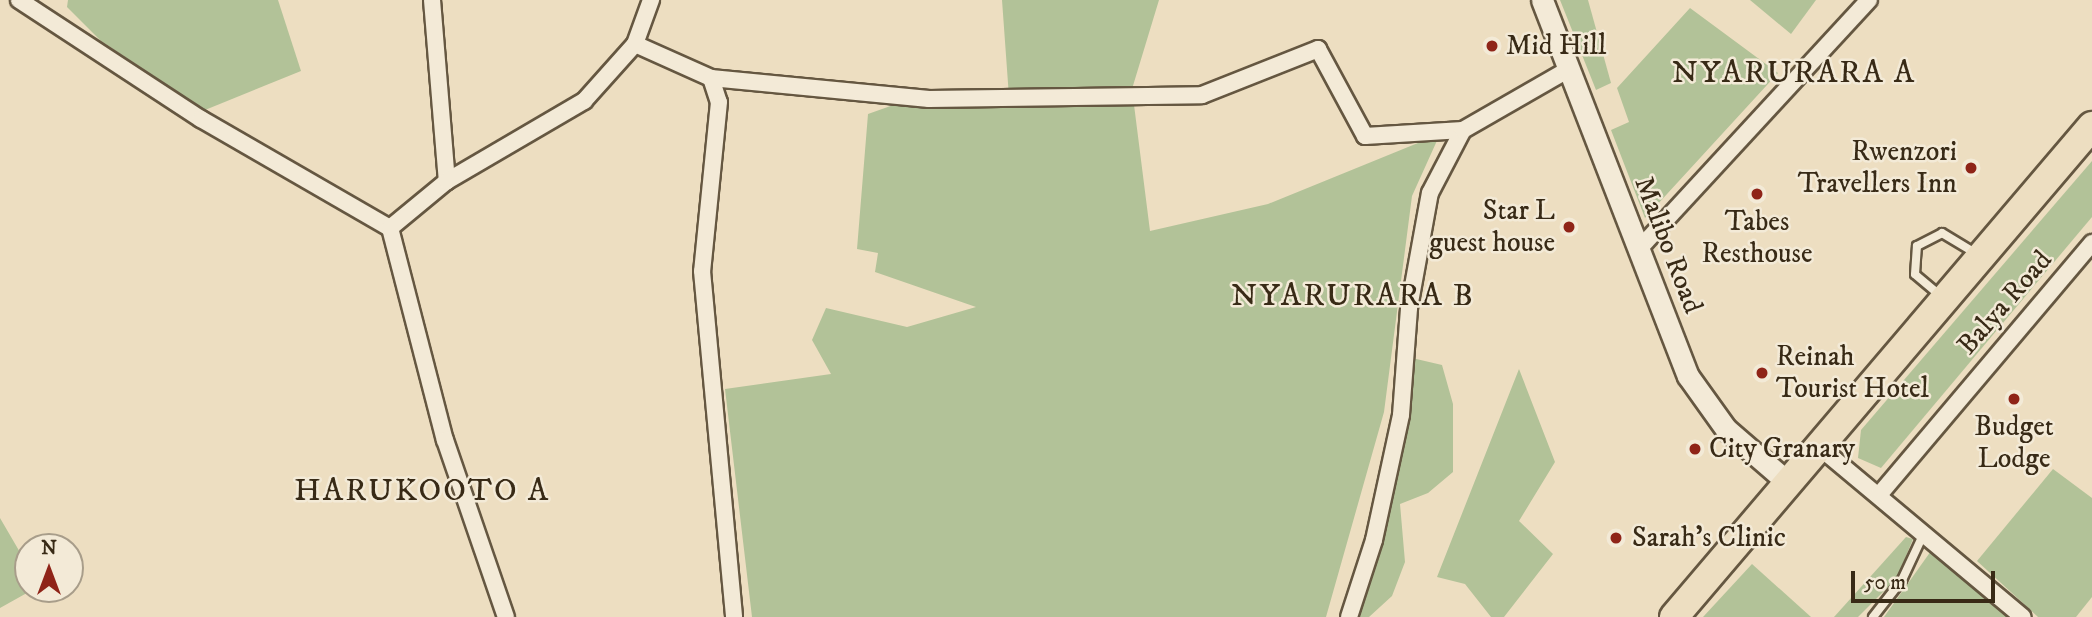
<!DOCTYPE html>
<style>
body{margin:0}
#map{position:relative;width:2092px;height:617px;overflow:hidden;background:#eddec1;font-family:"IM FELL DW Pica",serif}
div>[style]{position:absolute}
[style*='--x']{left:calc(var(--x)*1px);top:calc(var(--y)*1px);width:calc(var(--w)*1px);rotate:calc(var(--a)*1deg)}
.green>*{inset:0;background:#b2c298}
.roads{filter:drop-shadow(2px 0 #655741) drop-shadow(-2px 0 #655741) drop-shadow(0 2px #655741) drop-shadow(0 -2px #655741)}
.service>*{height:8px;margin:-4px;padding:0 4px;transform-origin:4px;border-radius:4px;background:#f3ead7}
.minor>*{height:16px;margin:-8px;padding:0 8px;transform-origin:8px;border-radius:8px;background:#f3ead7}
.tertiary>*{height:21px;margin:-10.5px;padding:0 10.5px;transform-origin:10.5px;border-radius:10.5px;background:#f3ead7}
.trunk>*{height:28px;margin:-14px;padding:0 14px;transform-origin:14px;border-radius:14px;background:#eddec1}
.dots>*{width:19px;height:19px;translate:-50% -50%;box-sizing:border-box;border:4px solid #f3ead7;border-radius:50%}
span{translate:-50% -50%;white-space:nowrap;text-align:center;line-height:1.15;-webkit-text-stroke:5px #f3ead7;paint-order:stroke}
.poi-label{font-size:28px;color:#382a16}
.left{translate:0 -50%;text-align:left}
.right{translate:-100% -50%;text-align:right}
.street-label{font-size:28px;color:#382a16}
.quarter-label{font-size:32px;color:#382a16;letter-spacing:2px}
.north{position:absolute;left:14px;top:533px;width:70px;height:70px;box-sizing:border-box;background:#f3ead7;border:2px solid #a89d8a;border-radius:50%;rotate:0deg;font-size:19px;font-weight:700;line-height:28px;text-align:center;color:#382a16}
.north::after{content:'';display:block;margin:auto;width:24px;height:32px;background:#8f2418;clip-path:polygon(50% 0,100% 100%,50% 72%,0 100%)}
.scale{position:absolute;left:1851px;top:571px;width:144px;height:32px;box-sizing:border-box;border:4px solid #382a16;border-top:0;padding-left:9px;font-size:21px;line-height:24px;white-space:nowrap;color:#382a16;-webkit-text-stroke:5px #f3ead7;paint-order:stroke}
</style>
<div id="map">
<div class="green">
<i style="clip-path:polygon(68px 0,278px 0,301px 71px,205px 110px,101px 41px,67px 7px)"></i>
<i style="clip-path:polygon(1002px 0,1159px 0,1132px 89px,1150px 231px,1268px 204px,1440px 134px,1412px 196px,1384px 412px,1326px 617px,752px 617px,725px 389px,831px 374px,812px 340px,826px 308px,907px 327px,976px 307px,875px 272px,878px 253px,857px 249px,868px 114px,899px 103px,1009px 97px)"></i>
<i style="clip-path:polygon(1560px 0,1588px 0,1611px 83px,1596px 90px)"></i>
<i style="clip-path:polygon(1750px 0,1816px 0,1791px 34px)"></i>
<i style="clip-path:polygon(1690px 8px,1778px 73px,1645px 218px,1611px 130px,1629px 122px,1617px 88px)"></i>
<i style="clip-path:polygon(2092px 161px,2092px 217px,1881px 468px,1858px 458px,1861px 430px)"></i>
<i style="clip-path:polygon(1412px 358px,1442px 365px,1453px 404px,1453px 472px,1428px 493px,1400px 504px,1405px 562px,1392px 596px,1369px 617px,1343px 617px)"></i>
<i style="clip-path:polygon(1519px 369px,1555px 462px,1519px 521px,1553px 554px,1504px 617px,1491px 617px,1465px 584px,1437px 577px)"></i>
<i style="clip-path:polygon(2053px 469px,2092px 498px,2092px 597px,2076px 617px,2038px 617px,1977px 561px)"></i>
<i style="clip-path:polygon(0 518px,28px 566px,28px 589px,34px 589px,0 608px)"></i>
<i style="clip-path:polygon(1906px 537px,1913px 539px,1897px 578px,1858px 617px,1834px 617px)"></i>
<i style="clip-path:polygon(1931px 551px,2011px 617px,1884px 617px)"></i>
<i style="clip-path:polygon(1752px 564px,1811px 617px,1703px 617px)"></i>
</div>
<div class="roads">
<div class="service">
<i style="--x:1942;--y:297;--w:35;--a:-140"></i>
<i style="--x:1915;--y:274;--w:28;--a:-86"></i>
<i style="--x:1917;--y:246;--w:28;--a:-27"></i>
<i style="--x:1942;--y:233;--w:39;--a:31"></i>
<i style="--x:1873;--y:617;--w:47;--a:-51.9"></i>
<i style="--x:1902;--y:580;--w:52;--a:-64.9"></i>
</div>
<div class="minor">
<i style="--x:19;--y:0;--w:217;--a:33.2"></i>
<i style="--x:201;--y:119;--w:218;--a:30"></i>
<i style="--x:390;--y:228;--w:219;--a:75.5"></i>
<i style="--x:445;--y:440;--w:187;--a:71"></i>
<i style="--x:432;--y:0;--w:182;--a:85.3"></i>
<i style="--x:635;--y:44;--w:83;--a:24.1"></i>
<i style="--x:711;--y:78;--w:25;--a:72"></i>
<i style="--x:719;--y:102;--w:170;--a:95.7"></i>
<i style="--x:702;--y:271;--w:347;--a:84.7"></i>
<i style="--x:711;--y:78;--w:219;--a:5.5"></i>
<i style="--x:929;--y:99;--w:273;--a:-0.8"></i>
<i style="--x:1202;--y:95;--w:125;--a:-21.6"></i>
<i style="--x:1318;--y:49;--w:99;--a:61.6"></i>
<i style="--x:1365;--y:136;--w:98;--a:-3.5"></i>
<i style="--x:390;--y:228;--w:74;--a:-39.5"></i>
<i style="--x:447;--y:181;--w:159;--a:-30.3"></i>
<i style="--x:584;--y:101;--w:76;--a:-48.2"></i>
<i style="--x:635;--y:44;--w:47;--a:-70"></i>
<i style="--x:1639;--y:249;--w:339;--a:-47.3"></i>
<i style="--x:1817;--y:445;--w:268;--a:39.9"></i>
<i style="--x:1879;--y:495;--w:330;--a:-49.8"></i>
<i style="--x:1349;--y:617;--w:81;--a:-72"></i>
<i style="--x:1374;--y:540;--w:128;--a:-77.8"></i>
<i style="--x:1401;--y:415;--w:107;--a:-85.7"></i>
<i style="--x:1409;--y:308;--w:117;--a:-79.7"></i>
<i style="--x:1430;--y:193;--w:71;--a:-62.4"></i>
<i style="--x:1463;--y:130;--w:122;--a:-29.9"></i>
</div>
<div class="tertiary">
<i style="--x:1542;--y:0;--w:403;--a:68.8"></i>
<i style="--x:1688;--y:376;--w:65;--a:54.4"></i>
<i style="--x:1726;--y:429;--w:78;--a:40.8"></i>
</div>
<div class="trunk">
<i style="--x:1674;--y:617;--w:645;--a:-49.59"></i>
</div>
</div>
<div class="dots">
<i style="left:1492px;top:46px;background:#8f2418"></i>
<i style="left:1971px;top:168px;background:#8f2418"></i>
<i style="left:1757px;top:194px;background:#8f2418"></i>
<i style="left:1569px;top:227px;background:#8f2418"></i>
<i style="left:1762px;top:373px;background:#8f2418"></i>
<i style="left:2014px;top:399px;background:#8f2418"></i>
<i style="left:1695px;top:449px;background:#8f2418"></i>
<i style="left:1616px;top:538px;background:#8f2418"></i>
</div>
<div class="poi-label">
<span class="left" style="left:1506px;top:46px">Mid Hill</span>
<span class="right" style="left:1957px;top:168px">Rwenzori<br>Travellers Inn</span>
<span class="right" style="left:1555px;top:227px">Star L<br>guest house</span>
<span style="left:1757px;top:238px">Tabes<br>Resthouse</span>
<span class="left" style="left:1776px;top:373px">Reinah<br>Tourist Hotel</span>
<span style="left:2014px;top:443px">Budget<br>Lodge</span>
<span class="left" style="left:1709px;top:449px">City Granary</span>
<span class="left" style="left:1632px;top:538px">Sarah's Clinic</span>
</div>
<div class="street-label">
<span style="left:1668px;top:245px;rotate:69deg">Malibo Road</span>
<span style="left:2005px;top:303px;rotate:-49deg">Balya Road</span>
</div>
<div class="quarter-label">
<span style="left:1794px;top:73px">NYARURARA A</span>
<span style="left:1353px;top:296px">NYARURARA B</span>
<span style="left:422px;top:491px">HARUKOOTO A</span>
</div>
<div class="north">N</div>
<div class="scale">50 m</div>
</div>
